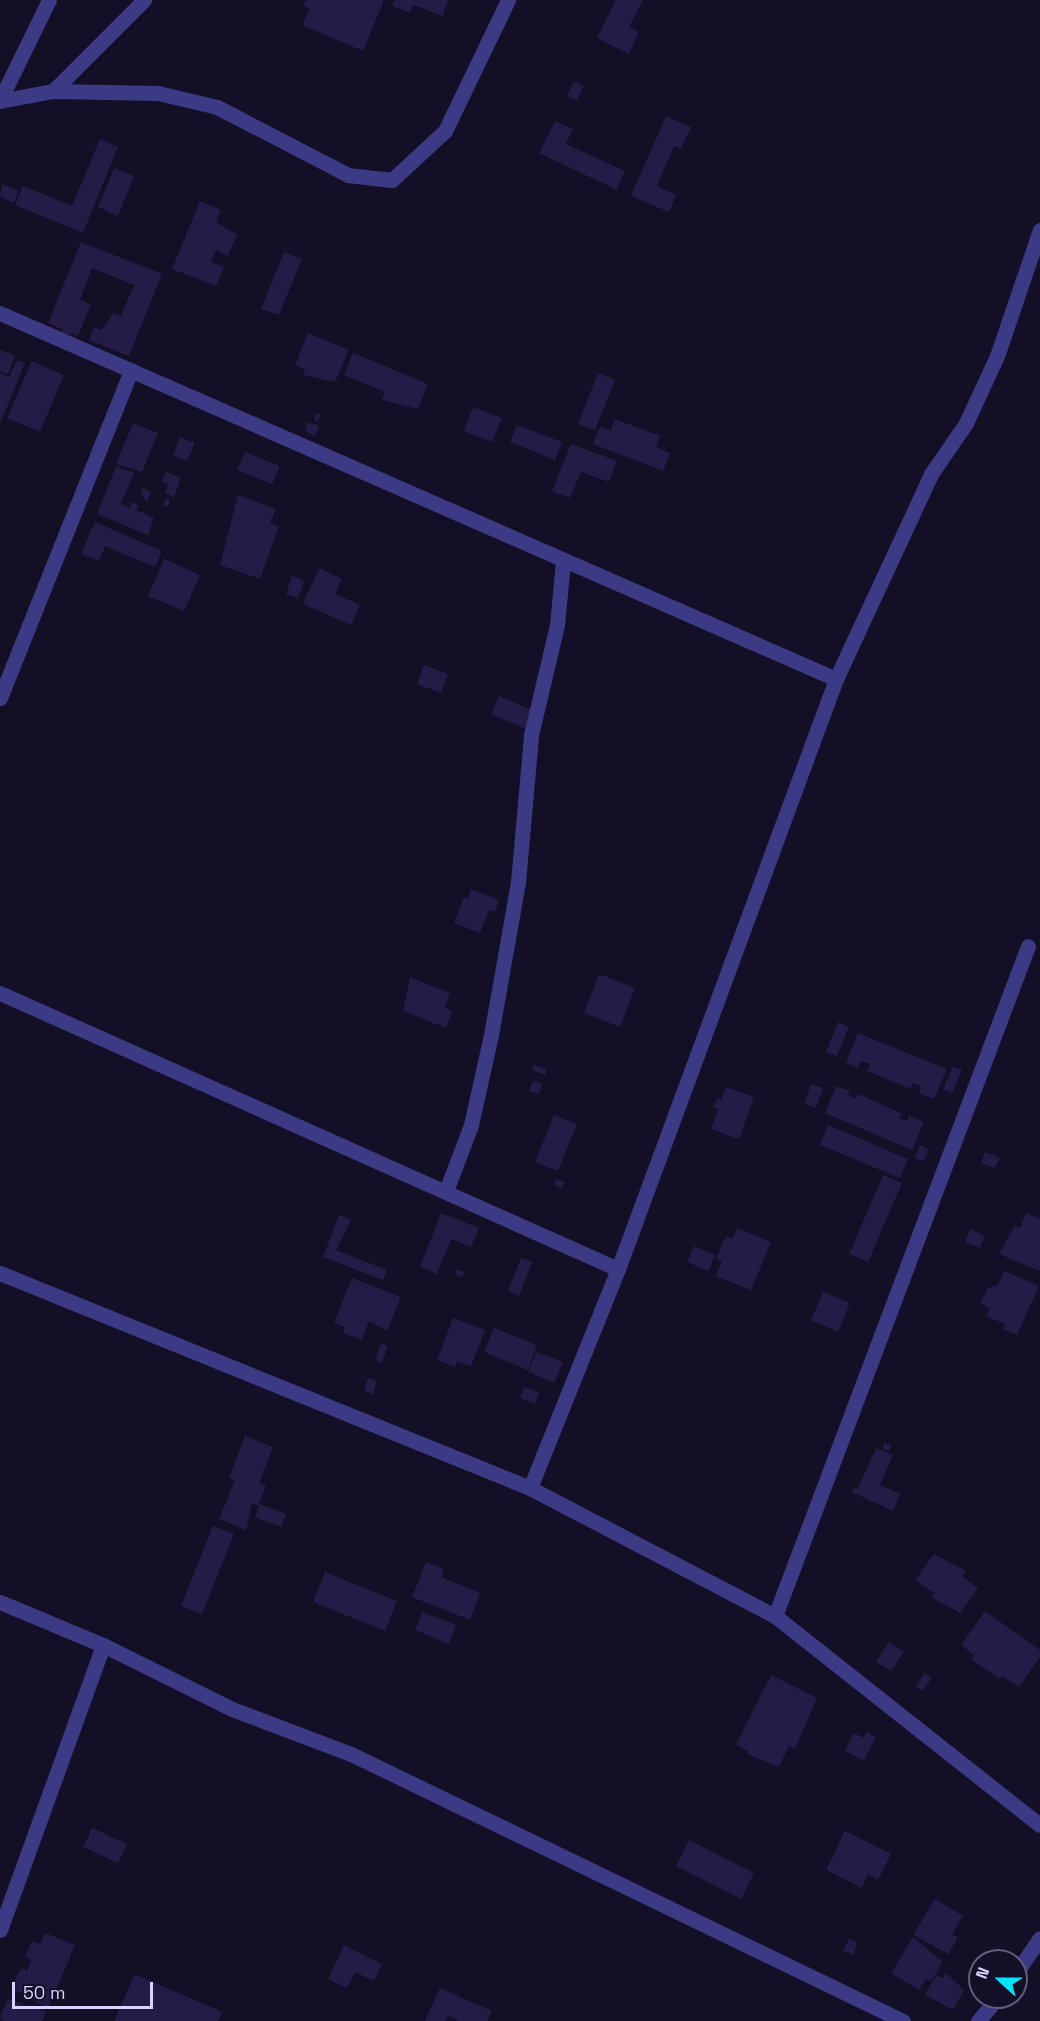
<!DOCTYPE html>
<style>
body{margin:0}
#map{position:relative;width:1040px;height:2021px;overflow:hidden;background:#130f26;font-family:"Space Grotesk",sans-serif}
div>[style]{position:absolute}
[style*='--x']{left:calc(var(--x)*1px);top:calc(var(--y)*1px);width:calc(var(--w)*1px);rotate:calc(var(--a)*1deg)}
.building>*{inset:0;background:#241b47}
.street>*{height:15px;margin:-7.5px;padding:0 7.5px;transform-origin:7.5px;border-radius:7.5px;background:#3d3a85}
span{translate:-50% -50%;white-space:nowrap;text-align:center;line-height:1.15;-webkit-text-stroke:4.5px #130f26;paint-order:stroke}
.north{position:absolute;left:968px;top:1949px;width:60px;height:60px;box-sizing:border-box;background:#130f26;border:2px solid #625e7d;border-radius:50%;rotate:291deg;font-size:16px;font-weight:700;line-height:24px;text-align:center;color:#d9d4ff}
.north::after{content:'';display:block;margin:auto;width:21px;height:27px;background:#00e5ff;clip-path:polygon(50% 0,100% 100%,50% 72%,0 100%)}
.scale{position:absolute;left:12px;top:1982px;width:141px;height:27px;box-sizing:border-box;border:3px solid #d9d4ff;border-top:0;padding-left:8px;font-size:18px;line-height:21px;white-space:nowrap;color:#d9d4ff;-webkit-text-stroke:4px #130f26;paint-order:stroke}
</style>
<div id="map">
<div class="building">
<i style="clip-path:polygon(306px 0,384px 0,363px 51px,302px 25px,310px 9px,303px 6px)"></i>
<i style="clip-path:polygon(394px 0,448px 0,443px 16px,413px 5px,410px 13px,392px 6px)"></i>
<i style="clip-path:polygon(616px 0,643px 0,629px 27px,639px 32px,629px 54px,597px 38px)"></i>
<i style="clip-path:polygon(574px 81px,584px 86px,577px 100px,567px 96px)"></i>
<i style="clip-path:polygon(666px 116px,691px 127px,681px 149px,674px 146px,657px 186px,676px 195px,669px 212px,631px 196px)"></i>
<i style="clip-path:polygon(555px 121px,573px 129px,566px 144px,625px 171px,617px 190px,539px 153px)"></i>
<i style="clip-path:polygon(100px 139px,118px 147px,83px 233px,15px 205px,23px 186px,72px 206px)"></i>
<i style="clip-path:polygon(114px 168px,134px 176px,118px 216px,98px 207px)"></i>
<i style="clip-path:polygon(2px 184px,18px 191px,14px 203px,0 197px)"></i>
<i style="clip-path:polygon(200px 201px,221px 210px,216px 222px,237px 235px,228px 256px,216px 250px,211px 262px,224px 267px,216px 286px,172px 269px)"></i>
<i style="clip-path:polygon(81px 242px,162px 274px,129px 356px,89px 340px,94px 327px,102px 330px,113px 313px,121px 316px,134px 285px,92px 268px,80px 300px,91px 304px,78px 336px,71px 333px,69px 338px,60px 334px,62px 329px,48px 323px)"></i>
<i style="clip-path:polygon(284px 252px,302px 259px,279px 315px,261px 309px)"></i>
<i style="clip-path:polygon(308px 333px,349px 350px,335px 382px,303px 375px,305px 369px,295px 365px)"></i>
<i style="clip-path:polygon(0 350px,15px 356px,8px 374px,0 371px)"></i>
<i style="clip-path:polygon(353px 353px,428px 384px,418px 409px,382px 400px,385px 392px,344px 375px)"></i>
<i style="clip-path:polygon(17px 360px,25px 363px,0 424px,0 373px,9px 377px)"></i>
<i style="clip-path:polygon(32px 361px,64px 375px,40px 432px,7px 418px)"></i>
<i style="clip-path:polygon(598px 373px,615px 380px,595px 430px,578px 424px)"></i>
<i style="clip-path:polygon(473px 407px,502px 418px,492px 442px,464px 431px)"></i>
<i style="clip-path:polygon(316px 413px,321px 415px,318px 422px,314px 420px)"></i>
<i style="clip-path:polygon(615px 419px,660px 436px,656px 447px,670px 453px,663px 471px,593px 444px,600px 427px,611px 431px)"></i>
<i style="clip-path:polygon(308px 422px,319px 426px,315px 436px,305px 431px)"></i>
<i style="clip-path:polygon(133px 423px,158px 433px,142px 472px,116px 464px)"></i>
<i style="clip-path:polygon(517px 425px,562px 442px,555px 460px,510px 442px)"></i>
<i style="clip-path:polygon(180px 437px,195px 443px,187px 461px,173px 455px)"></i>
<i style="clip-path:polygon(571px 444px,617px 461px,609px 482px,581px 472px,570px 498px,552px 491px)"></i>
<i style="clip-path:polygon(245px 452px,280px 466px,272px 484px,237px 470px)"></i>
<i style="clip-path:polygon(116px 466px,134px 473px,121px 504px,130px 508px,132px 502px,139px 505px,136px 510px,154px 518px,148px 535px,97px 514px)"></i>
<i style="clip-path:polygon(166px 472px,181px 478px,174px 497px,165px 493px,168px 484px,162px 482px)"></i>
<i style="clip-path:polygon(143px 488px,151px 492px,147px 502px,141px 495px)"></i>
<i style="clip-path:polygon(238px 495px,276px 509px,270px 523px,279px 526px,260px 579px,220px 565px)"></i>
<i style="clip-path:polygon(166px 498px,170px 500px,168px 507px,163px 505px)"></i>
<i style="clip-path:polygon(95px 522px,162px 551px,155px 567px,105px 546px,99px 561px,81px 554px)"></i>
<i style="clip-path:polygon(164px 559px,200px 575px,184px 611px,148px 596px)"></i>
<i style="clip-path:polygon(319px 568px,342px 579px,335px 594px,360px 605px,351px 625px,303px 604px)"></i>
<i style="clip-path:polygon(292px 576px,304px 581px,298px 598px,286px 594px)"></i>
<i style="clip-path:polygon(424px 665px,448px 674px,441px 693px,417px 684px)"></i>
<i style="clip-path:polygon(499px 696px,534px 711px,526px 729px,491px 714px)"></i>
<i style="clip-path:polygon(471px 889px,499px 900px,495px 912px,489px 910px,480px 933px,454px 923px,464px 897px,468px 899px)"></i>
<i style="clip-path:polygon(599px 974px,635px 988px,620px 1027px,584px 1013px)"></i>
<i style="clip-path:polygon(410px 977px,450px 993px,444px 1008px,452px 1011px,446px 1028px,403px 1011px)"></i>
<i style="clip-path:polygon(838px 1022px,849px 1027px,837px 1056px,826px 1052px)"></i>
<i style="clip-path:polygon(858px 1033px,947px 1069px,934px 1099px,919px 1093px,921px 1086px,913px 1083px,911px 1089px,867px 1071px,870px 1064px,861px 1061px,858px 1068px,846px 1063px)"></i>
<i style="clip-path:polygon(534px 1065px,547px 1070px,545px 1075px,532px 1070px)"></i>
<i style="clip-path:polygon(953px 1067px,962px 1070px,952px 1093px,943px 1089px)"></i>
<i style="clip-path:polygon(533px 1081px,542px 1084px,539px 1094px,529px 1091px)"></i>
<i style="clip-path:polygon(811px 1084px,823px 1088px,816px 1108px,804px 1104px)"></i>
<i style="clip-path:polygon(836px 1086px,850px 1091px,848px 1095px,856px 1099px,858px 1094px,901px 1113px,899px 1118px,907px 1121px,909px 1116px,924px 1122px,912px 1150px,825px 1113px)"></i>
<i style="clip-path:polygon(726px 1087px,754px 1097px,739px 1139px,711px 1129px,718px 1109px,713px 1107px,717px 1098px,721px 1100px)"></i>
<i style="clip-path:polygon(554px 1115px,577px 1124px,558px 1171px,535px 1162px)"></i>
<i style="clip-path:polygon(828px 1125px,908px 1159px,900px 1178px,820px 1145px)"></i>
<i style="clip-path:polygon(920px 1145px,929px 1149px,923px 1161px,915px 1158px)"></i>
<i style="clip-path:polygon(985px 1152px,1000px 1158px,995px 1168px,981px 1163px)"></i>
<i style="clip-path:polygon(883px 1175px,902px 1183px,868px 1262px,849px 1254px)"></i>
<i style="clip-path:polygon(556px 1179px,564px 1182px,562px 1188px,554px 1185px)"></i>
<i style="clip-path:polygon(441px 1213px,479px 1228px,471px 1247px,451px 1239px,437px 1274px,420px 1267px)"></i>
<i style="clip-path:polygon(1026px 1213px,1040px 1219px,1040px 1271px,999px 1254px,1015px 1226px,1020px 1228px)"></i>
<i style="clip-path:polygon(339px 1215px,351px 1220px,336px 1250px,387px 1270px,383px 1280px,323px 1257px)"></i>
<i style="clip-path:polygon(737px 1228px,771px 1242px,751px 1290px,716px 1276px,722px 1261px,716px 1259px,726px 1236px,732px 1239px)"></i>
<i style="clip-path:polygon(970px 1229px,985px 1236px,980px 1248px,965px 1242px)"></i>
<i style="clip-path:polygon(694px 1246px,715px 1255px,708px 1271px,687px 1262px)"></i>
<i style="clip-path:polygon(521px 1258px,532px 1262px,519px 1296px,508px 1291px)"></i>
<i style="clip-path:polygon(456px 1269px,464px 1272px,462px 1277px,455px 1274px)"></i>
<i style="clip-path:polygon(1004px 1271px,1039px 1286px,1017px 1335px,1003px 1329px,1005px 1324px,986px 1316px,990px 1308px,980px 1303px,988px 1288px,998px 1285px)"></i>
<i style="clip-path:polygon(352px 1278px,401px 1297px,387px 1331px,369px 1321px,362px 1340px,343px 1333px,345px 1327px,334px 1323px)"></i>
<i style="clip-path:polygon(823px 1292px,850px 1303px,838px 1332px,811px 1320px)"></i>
<i style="clip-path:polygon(453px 1318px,485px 1330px,471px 1366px,457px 1361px,455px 1367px,437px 1360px)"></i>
<i style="clip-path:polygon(494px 1328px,537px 1345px,528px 1370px,484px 1352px)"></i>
<i style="clip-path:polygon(381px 1344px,388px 1346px,382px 1363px,375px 1361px)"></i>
<i style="clip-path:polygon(536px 1352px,563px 1362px,554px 1383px,528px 1372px)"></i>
<i style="clip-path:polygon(368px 1378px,377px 1381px,373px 1394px,364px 1391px)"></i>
<i style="clip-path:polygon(524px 1387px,539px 1392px,535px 1404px,520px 1398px)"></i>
<i style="clip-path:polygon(245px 1436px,273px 1447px,259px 1483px,266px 1486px,258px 1506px,252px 1503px,246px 1530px,219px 1519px,235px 1480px,229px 1478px)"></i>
<i style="clip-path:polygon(885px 1443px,892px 1446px,889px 1451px,882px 1448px)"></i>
<i style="clip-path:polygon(876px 1448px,893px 1455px,880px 1485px,900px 1494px,893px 1511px,852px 1492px,854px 1487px,858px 1488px)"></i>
<i style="clip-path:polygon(260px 1504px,286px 1514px,281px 1527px,255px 1517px)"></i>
<i style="clip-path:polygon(213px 1526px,234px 1534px,202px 1614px,181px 1606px)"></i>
<i style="clip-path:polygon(934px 1554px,966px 1571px,962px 1576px,978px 1588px,960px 1613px,931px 1597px,934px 1593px,915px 1580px)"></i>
<i style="clip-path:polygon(426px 1562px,444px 1569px,441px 1577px,480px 1593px,470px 1620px,412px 1597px)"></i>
<i style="clip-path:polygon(325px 1572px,397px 1601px,385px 1631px,313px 1602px)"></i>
<i style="clip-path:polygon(985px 1611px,1040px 1650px,1040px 1657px,1019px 1687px,1002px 1676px,999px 1679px,971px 1659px,974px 1655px,961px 1645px)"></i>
<i style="clip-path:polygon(422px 1612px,456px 1625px,449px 1644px,415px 1630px)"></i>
<i style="clip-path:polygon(889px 1642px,904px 1652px,891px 1671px,876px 1662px)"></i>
<i style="clip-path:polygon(925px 1673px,932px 1678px,922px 1691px,916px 1687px)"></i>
<i style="clip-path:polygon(771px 1675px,817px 1698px,795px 1749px,789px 1746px,779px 1767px,747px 1754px,748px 1751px,736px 1745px)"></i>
<i style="clip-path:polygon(867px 1732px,876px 1737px,864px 1761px,845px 1751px,854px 1733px,864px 1738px)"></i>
<i style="clip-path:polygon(92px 1828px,127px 1844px,118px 1863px,83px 1847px)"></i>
<i style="clip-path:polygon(845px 1831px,891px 1854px,878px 1880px,868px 1874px,862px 1888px,826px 1870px)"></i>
<i style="clip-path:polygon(689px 1840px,754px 1873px,741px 1899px,676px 1866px)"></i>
<i style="clip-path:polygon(935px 1899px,963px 1916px,952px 1934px,958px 1938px,948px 1954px,913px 1935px)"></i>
<i style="clip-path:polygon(45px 1933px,75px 1945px,48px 2009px,12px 1988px,21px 1968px,27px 1971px,31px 1960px,25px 1957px,32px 1941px,40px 1944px)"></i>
<i style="clip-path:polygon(913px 1937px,943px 1962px,931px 1981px,926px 1979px,919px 1990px,891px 1973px)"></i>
<i style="clip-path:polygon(849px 1939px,858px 1943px,853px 1955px,843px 1951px)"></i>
<i style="clip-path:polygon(344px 1945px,382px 1964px,374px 1981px,355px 1972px,347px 1988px,328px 1979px)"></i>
<i style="clip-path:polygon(946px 1973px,964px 1990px,953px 2010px,925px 1995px,936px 1975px,943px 1978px)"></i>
<i style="clip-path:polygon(135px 1974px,222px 2012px,218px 2021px,114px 2021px)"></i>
<i style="clip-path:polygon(440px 1988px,492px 2011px,487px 2021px,459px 2021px,448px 2016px,445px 2021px,425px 2021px)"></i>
<i style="clip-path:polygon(8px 1999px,46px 2012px,42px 2021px,4px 2021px,0 2017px)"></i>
</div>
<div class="street">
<i style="--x:53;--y:91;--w:129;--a:-45"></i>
<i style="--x:0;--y:100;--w:111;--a:-63.9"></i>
<i style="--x:0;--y:101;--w:54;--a:-10.7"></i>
<i style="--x:53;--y:91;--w:105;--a:1.1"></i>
<i style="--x:158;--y:93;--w:61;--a:13.3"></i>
<i style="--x:217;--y:107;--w:148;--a:27.4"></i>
<i style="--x:348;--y:175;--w:44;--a:6.5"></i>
<i style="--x:392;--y:180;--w:72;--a:-42.8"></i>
<i style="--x:445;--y:131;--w:145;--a:-64.3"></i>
<i style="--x:0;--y:313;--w:913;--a:23.64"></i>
<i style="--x:836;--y:679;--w:629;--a:110.28"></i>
<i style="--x:618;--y:1269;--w:236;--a:111.9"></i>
<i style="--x:836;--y:679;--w:226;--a:-65.1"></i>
<i style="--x:931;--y:474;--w:62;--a:-55.5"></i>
<i style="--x:966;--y:423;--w:74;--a:-65.2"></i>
<i style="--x:997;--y:356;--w:133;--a:-71.2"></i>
<i style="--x:0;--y:698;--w:353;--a:-68.2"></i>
<i style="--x:0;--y:993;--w:677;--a:24.07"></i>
<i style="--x:446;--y:1191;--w:71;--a:-69.3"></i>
<i style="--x:471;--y:1125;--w:92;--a:-77.5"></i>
<i style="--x:491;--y:1035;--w:155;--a:-80"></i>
<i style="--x:518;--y:882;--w:148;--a:-84.9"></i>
<i style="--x:531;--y:735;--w:113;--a:-76.7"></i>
<i style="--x:557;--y:625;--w:64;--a:-84.6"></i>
<i style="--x:0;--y:1273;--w:572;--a:22.08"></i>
<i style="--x:530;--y:1488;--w:276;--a:27.6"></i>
<i style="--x:775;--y:1616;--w:337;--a:38.3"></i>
<i style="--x:0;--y:1602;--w:112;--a:22.7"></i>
<i style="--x:103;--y:1645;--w:144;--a:26.4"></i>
<i style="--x:232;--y:1709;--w:127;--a:20.7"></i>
<i style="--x:351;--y:1754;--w:613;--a:25.81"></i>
<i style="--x:775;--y:1616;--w:716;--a:-69.31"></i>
<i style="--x:0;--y:1930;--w:303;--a:-70.1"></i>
<i style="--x:1016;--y:1973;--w:42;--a:-55.6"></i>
<i style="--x:978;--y:2021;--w:31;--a:-50"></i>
</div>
<div class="north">N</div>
<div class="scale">50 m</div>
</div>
